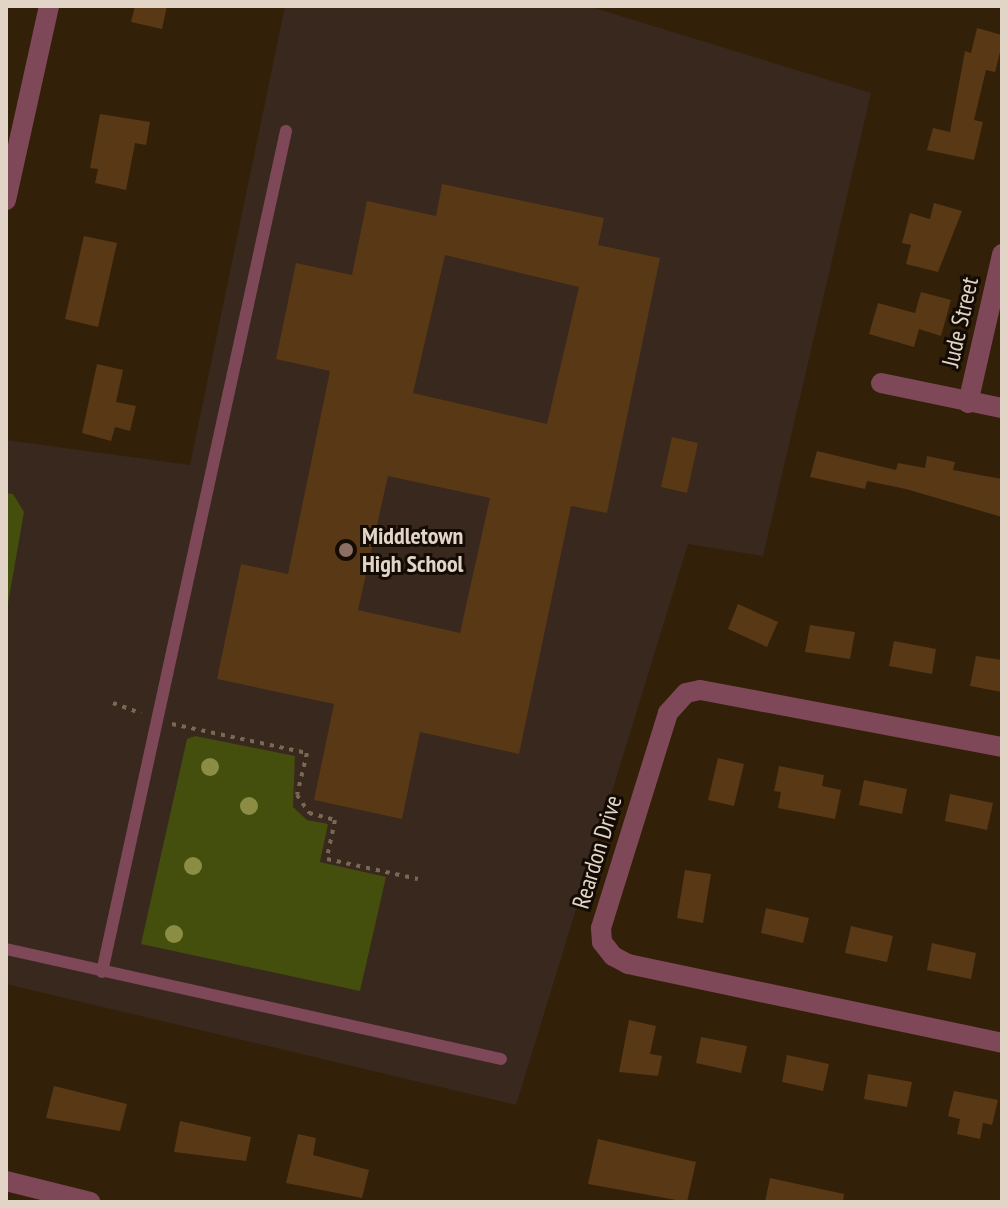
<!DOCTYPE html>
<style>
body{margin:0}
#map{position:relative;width:1008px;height:1208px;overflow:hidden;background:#332008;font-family:"PT Sans Narrow",sans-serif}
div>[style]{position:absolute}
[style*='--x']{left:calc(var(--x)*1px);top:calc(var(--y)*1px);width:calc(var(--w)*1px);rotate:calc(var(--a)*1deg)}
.education>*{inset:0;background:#38281e}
.green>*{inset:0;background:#444e0d}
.building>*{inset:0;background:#593815}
.path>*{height:4px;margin-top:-2px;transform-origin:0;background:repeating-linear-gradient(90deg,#786854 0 4px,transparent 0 10px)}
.service>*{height:12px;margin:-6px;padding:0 6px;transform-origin:6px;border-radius:6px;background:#7f4858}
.minor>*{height:20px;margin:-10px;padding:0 10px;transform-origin:10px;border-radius:10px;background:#7f4858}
.trees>*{width:18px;height:18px;margin:-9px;border-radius:50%;background:#8a8d43}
.dots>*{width:22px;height:22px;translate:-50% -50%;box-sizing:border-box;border:4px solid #140c04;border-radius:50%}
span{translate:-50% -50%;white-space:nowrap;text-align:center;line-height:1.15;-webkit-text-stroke:6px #140c04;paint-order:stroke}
.street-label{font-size:24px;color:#e2d5c8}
.poi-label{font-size:24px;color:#e2d5c8;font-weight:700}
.left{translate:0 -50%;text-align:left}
.frame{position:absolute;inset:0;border:8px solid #e2d5c8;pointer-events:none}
</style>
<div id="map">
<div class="education">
<i style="clip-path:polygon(285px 6px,588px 6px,871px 93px,763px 556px,688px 544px,516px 1105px,6px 984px,6px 440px,190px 465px)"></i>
</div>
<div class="green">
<i style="clip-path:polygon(6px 493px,13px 494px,24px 512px,6px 615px)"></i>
<i style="clip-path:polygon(195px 736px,295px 756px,293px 807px,307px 820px,328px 824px,320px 862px,386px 877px,360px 991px,141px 944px,187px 739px)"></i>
</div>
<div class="building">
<i style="clip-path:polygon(135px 6px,167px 6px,162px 29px,131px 22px)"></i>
<i style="clip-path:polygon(977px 28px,1002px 35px,1002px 44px,995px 72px,986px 70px,974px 120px,983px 122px,974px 160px,927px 150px,933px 128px,950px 132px,965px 51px,971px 53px)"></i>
<i style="clip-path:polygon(100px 114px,150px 122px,146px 145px,135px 143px,126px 190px,95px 183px,98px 169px,90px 168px)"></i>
<i style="clip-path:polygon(evenodd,442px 184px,604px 218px,598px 245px,660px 258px,607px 513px,571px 506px,519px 754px,420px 732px,402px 819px,314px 800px,334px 704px,217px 679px,241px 564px,288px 574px,330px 371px,276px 359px,296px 263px,352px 275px,367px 201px,436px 216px,442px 184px,445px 255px,579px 287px,547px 424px,413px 393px,445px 255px,442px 184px,388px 476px,490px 498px,460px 633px,358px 610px,388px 476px)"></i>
<i style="clip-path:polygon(934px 203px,962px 211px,938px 272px,906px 264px,911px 245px,902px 243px,910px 213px,930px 219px)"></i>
<i style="clip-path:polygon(84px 236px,117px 243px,98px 327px,65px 319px)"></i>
<i style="clip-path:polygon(921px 292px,951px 300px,941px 336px,919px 329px,914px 347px,869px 334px,878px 303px,915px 313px)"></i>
<i style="clip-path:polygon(97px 364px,123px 370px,116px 402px,136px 406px,130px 431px,115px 427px,111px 441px,82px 433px)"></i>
<i style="clip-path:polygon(672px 437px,698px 443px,687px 493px,661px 487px)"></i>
<i style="clip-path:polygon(817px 451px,896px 470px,898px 463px,925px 468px,927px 456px,955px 462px,953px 470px,1002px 479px,1002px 517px,906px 489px,867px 481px,865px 489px,810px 477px)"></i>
<i style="clip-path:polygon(738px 604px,778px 622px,767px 647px,728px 629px)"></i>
<i style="clip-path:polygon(810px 625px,855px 632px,850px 659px,805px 652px)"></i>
<i style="clip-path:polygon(894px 641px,936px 649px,932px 674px,889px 666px)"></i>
<i style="clip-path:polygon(976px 656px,1002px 660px,1002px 692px,970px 686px)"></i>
<i style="clip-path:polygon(718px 758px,744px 764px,734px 806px,708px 800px)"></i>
<i style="clip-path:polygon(779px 766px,824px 775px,822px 786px,841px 790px,835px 819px,778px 808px,781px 792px,774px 791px)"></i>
<i style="clip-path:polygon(864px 780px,907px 789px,902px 814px,859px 805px)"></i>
<i style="clip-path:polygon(950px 794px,993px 803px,987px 830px,945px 821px)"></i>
<i style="clip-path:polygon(685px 870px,711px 874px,703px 923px,677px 918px)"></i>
<i style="clip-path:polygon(766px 908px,809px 918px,803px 943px,761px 933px)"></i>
<i style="clip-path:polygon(851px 926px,893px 936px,887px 962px,845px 953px)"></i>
<i style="clip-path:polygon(932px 943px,976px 953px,971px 979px,927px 970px)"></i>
<i style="clip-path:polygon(629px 1020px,656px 1026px,650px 1054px,662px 1056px,658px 1076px,619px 1072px)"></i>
<i style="clip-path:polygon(701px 1037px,747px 1046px,741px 1073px,696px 1063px)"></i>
<i style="clip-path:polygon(787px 1055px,829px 1064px,823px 1091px,782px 1082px)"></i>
<i style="clip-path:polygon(868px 1074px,912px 1082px,907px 1107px,864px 1099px)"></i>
<i style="clip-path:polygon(54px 1086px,127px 1104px,120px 1131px,46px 1118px)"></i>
<i style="clip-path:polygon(954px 1091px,998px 1100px,992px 1125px,983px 1123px,980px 1139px,957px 1134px,960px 1119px,948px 1116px)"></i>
<i style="clip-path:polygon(180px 1121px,251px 1137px,246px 1161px,174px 1152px)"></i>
<i style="clip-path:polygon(298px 1134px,316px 1138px,313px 1155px,369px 1170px,362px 1198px,286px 1183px)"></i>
<i style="clip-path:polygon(598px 1139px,696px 1162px,687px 1202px,588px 1184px)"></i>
<i style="clip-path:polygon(770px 1178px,844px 1194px,843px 1202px,765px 1202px)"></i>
</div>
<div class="path">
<i style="--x:113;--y:703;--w:30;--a:20"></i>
<i style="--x:172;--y:724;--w:138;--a:12.1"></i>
<i style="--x:307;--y:753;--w:43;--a:103.4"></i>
<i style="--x:297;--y:795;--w:22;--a:56"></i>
<i style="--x:309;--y:813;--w:27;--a:15"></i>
<i style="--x:335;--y:820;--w:40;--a:102"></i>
<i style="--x:327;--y:859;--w:93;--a:12.4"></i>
</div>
<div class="service">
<i style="--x:6;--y:949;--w:507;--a:12.53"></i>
<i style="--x:102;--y:972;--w:861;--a:-77.66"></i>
</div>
<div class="minor">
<i style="--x:6;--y:200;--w:199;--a:-77.5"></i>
<i style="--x:881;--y:383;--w:124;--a:11.7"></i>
<i style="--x:968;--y:403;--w:153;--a:-77.1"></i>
<i style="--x:1002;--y:747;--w:307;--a:-169.3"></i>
<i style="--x:700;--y:690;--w:14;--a:168"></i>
<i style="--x:686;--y:693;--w:27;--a:132"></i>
<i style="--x:668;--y:713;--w:225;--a:107.3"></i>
<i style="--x:601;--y:928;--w:14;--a:86"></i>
<i style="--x:602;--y:942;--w:18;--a:52"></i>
<i style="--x:613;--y:956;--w:17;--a:28"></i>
<i style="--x:628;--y:964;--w:382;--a:11.9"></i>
<i style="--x:6;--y:1181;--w:87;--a:14"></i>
</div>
<div class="trees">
<i style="left:210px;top:767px"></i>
<i style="left:249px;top:806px"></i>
<i style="left:193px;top:866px"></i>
<i style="left:174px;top:934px"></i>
</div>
<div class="dots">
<i style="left:346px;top:550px;background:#8d6e63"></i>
</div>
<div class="street-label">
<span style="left:960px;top:322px;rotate:-77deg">Jude Street</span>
<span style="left:597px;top:852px;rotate:-73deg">Reardon Drive</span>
</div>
<div class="poi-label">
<span class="left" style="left:362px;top:550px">Middletown<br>High School</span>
</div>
<div class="frame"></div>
</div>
